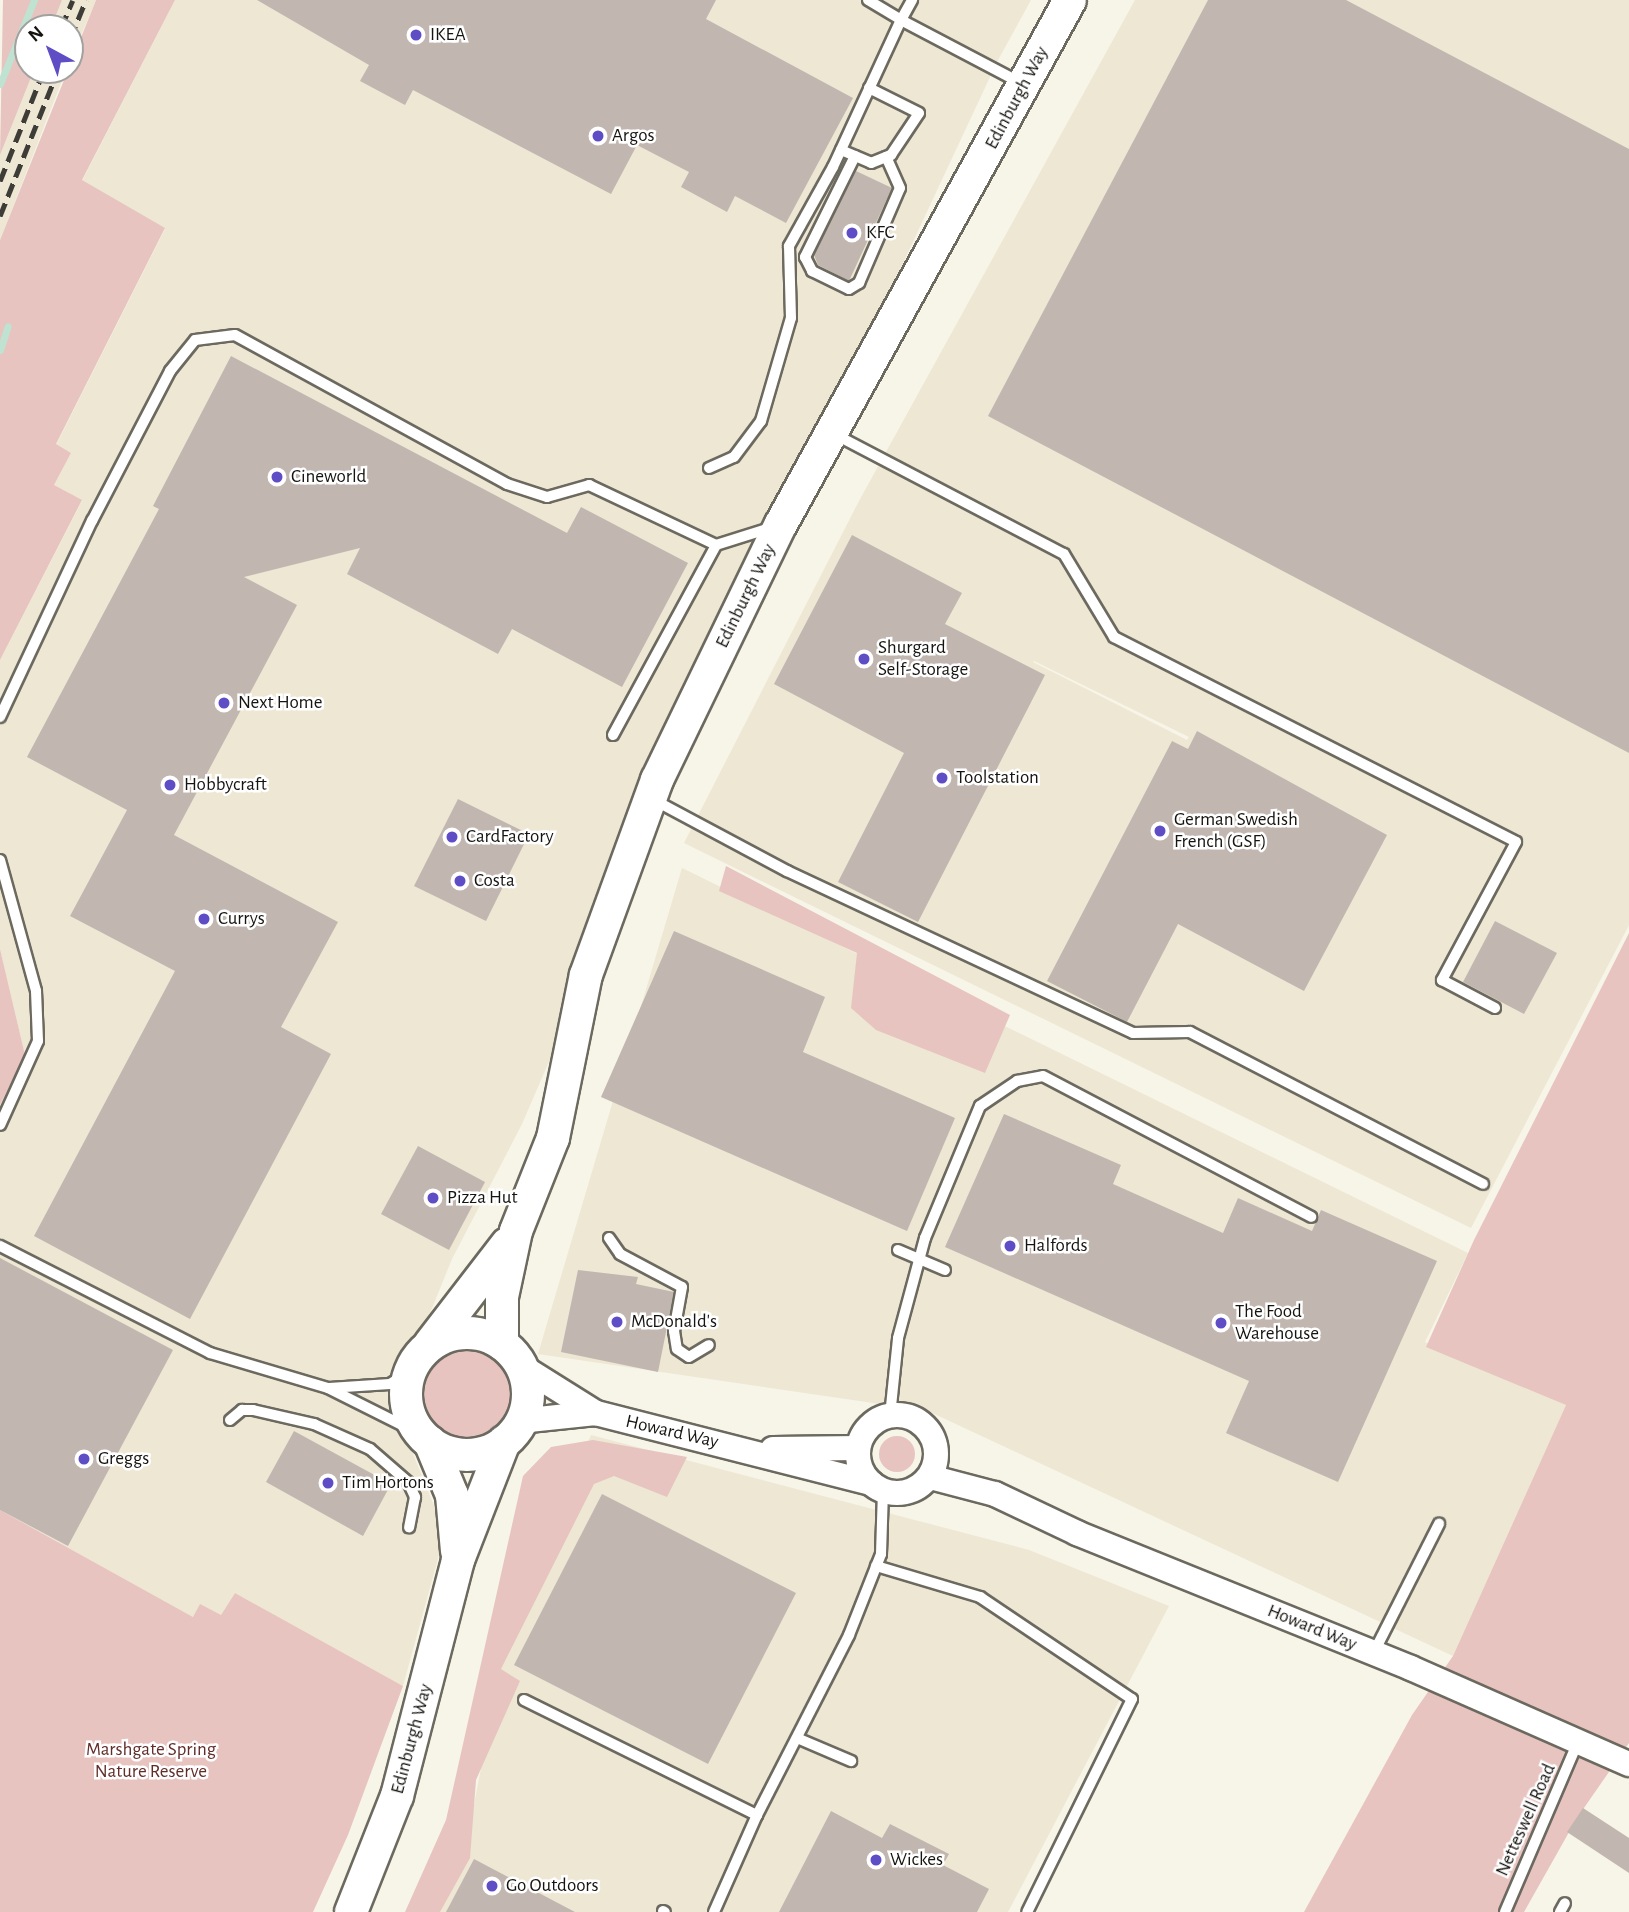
<!DOCTYPE html>
<style>
body{margin:0}
#map{position:relative;width:1629px;height:1912px;overflow:hidden;background:#f7f4e8;font-family:"Alegreya Sans",sans-serif}
div>[style]{position:absolute}
[style*='--x']{left:calc(var(--x)*1px);top:calc(var(--y)*1px);width:calc(var(--w)*1px);rotate:calc(var(--a)*1deg)}
.built>*{inset:0;background:#ede7d4}
.green>*{inset:0;background:#e7c4c0}
.round{border-radius:50%}
.stream>*{height:7px;margin:-3.5px;padding:0 3.5px;transform-origin:3.5px;border-radius:3.5px;background:#c0e2d0}
.building>*{inset:0;background:#c1b7b0}
.roads{filter:drop-shadow(2px 0 #6c695f) drop-shadow(-2px 0 #6c695f) drop-shadow(0 2px #6c695f) drop-shadow(0 -2px #6c695f)}
.service>*{height:10px;margin:-5px;padding:0 5px;transform-origin:5px;border-radius:5px;background:#fff}
.tertiary>*{height:24px;margin:-12px;padding:0 12px;transform-origin:12px;border-radius:12px;background:#fff}
.tertiary>.ring{margin:-12px;padding:0;box-sizing:content-box;background:none;border:24px solid #fff;border-radius:50%}
.trunk>*{height:32px;margin:-16px;padding:0 16px;transform-origin:16px;border-radius:16px;background:#fff}
.trunk>.ring{margin:-16px;padding:0;box-sizing:content-box;background:none;border:32px solid #fff;border-radius:50%}
.rail>*{height:5px;margin-top:-2.5px;transform-origin:0;background:repeating-linear-gradient(90deg,#3e3c37 0 14px,transparent 0 21px)}
.dots>*{width:19px;height:19px;translate:-50% -50%;box-sizing:border-box;border:4px solid #fff;border-radius:50%}
span{translate:-50% -50%;white-space:nowrap;text-align:center;line-height:1.15;-webkit-text-stroke:5px #fff;paint-order:stroke}
.poi-label{font-size:19px;color:#151410}
.left{translate:0 -50%;text-align:left}
.street-label{font-size:19px;color:#151410}
.park-label{font-size:19px;color:#602d29}
.north{position:absolute;left:14px;top:14px;width:70px;height:70px;box-sizing:border-box;background:#fff;border:2px solid #a1a19f;border-radius:50%;rotate:319deg;font-size:19px;font-weight:700;line-height:28px;text-align:center;color:#151410}
.north::after{content:'';display:block;margin:auto;width:24px;height:32px;background:#5f4dc6;clip-path:polygon(50% 0,100% 100%,50% 72%,0 100%)}
</style>
<div id="map">
<div class="built">
<i style="clip-path:polygon(62px 0,96px 0,70px 61px,70px 28px,51px 28px)"></i>
<i style="clip-path:polygon(175px 0,1031px 0,997px 62px,781px 524px,522px 1124px,452px 1259px,393px 1404px,445px 1533px,403px 1686px,235px 1593px,221px 1615px,193px 1617px,0 1510px,0 1105px,25px 1055px,0 949px,0 660px,82px 501px,54px 485px,71px 453px,56px 445px,165px 229px,82px 181px)"></i>
<i style="clip-path:polygon(evenodd,1135px 0,1629px 0,1629px 925px,1471px 1228px,684px 843px,859px 501px,1135px 0,1033px 662px,1034px 661px,1189px 737px,1187px 740px,1033px 662px)"></i>
<i style="clip-path:polygon(34px 70px,66px 70px,0 240px,0 155px)"></i>
<i style="clip-path:polygon(682px 868px,1468px 1253px,1425px 1342px,1566px 1405px,1453px 1656px,928px 1411px,538px 1354px)"></i>
<i style="clip-path:polygon(591px 1435px,1029px 1550px,1169px 1606px,1008px 1912px,433px 1912px,466px 1847px,503px 1653px)"></i>
</div>
<div class="green">
<i style="clip-path:polygon(3px 0,62px 0,51px 28px,28px 28px,28px 70px,34px 70px,0 155px)"></i>
<i style="clip-path:polygon(96px 0,175px 0,82px 180px,165px 228px,56px 444px,71px 453px,54px 485px,82px 500px,0 660px,0 240px)"></i>
<i style="clip-path:polygon(726px 866px,1010px 1015px,985px 1073px,876px 1030px,851px 1008px,857px 953px,719px 891px)"></i>
<i style="clip-path:polygon(1629px 933px,1629px 1743px,1577px 1818px,1524px 1912px,1304px 1912px,1412px 1715px,1453px 1656px,1566px 1405px,1426px 1347px,1474px 1240px)"></i>
<i style="clip-path:polygon(0 949px,25px 1055px,0 1105px)"></i>
<i class="round" style="left:421px;top:1346px;width:92px;height:92px"></i>
<i class="round" style="left:879px;top:1436px;width:36px;height:36px"></i>
<i style="clip-path:polygon(593px 1440px,687px 1457px,667px 1497px,614px 1476px,594px 1484px,501px 1669px,520px 1681px,476px 1780px,470px 1858px,440px 1912px,405px 1912px,446px 1820px,523px 1476px,551px 1447px)"></i>
<i style="clip-path:polygon(0 1510px,193px 1617px,200px 1604px,221px 1615px,235px 1593px,403px 1686px,348px 1835px,313px 1912px,0 1912px)"></i>
</div>
<div class="stream">
<i style="--x:0;--y:84;--w:91;--a:-68"></i>
<i style="--x:0;--y:350;--w:25;--a:-72"></i>
</div>
<div class="building">
<i style="clip-path:polygon(257px 0,716px 0,706px 19px,853px 98px,786px 223px,735px 196px,727px 212px,681px 187px,689px 172px,637px 145px,611px 194px,413px 90px,405px 105px,360px 81px,369px 65px)"></i>
<i style="clip-path:polygon(1208px 0,1346px 0,1629px 149px,1629px 753px,988px 416px)"></i>
<i style="clip-path:polygon(856px 171px,892px 188px,849px 281px,818px 265px,814px 255px)"></i>
<i style="clip-path:polygon(231px 356px,567px 533px,581px 507px,688px 563px,622px 687px,512px 629px,498px 654px,347px 574px,360px 548px,244px 577px,297px 605px,174px 835px,338px 922px,281px 1027px,331px 1054px,190px 1319px,34px 1236px,175px 971px,70px 916px,127px 810px,27px 757px,159px 509px,153px 506px)"></i>
<i style="clip-path:polygon(852px 535px,962px 593px,945px 624px,1045px 675px,918px 922px,838px 882px,904px 753px,774px 684px)"></i>
<i style="clip-path:polygon(1197px 731px,1387px 835px,1304px 991px,1178px 924px,1127px 1022px,1047px 981px,1172px 741px,1188px 749px)"></i>
<i style="clip-path:polygon(458px 799px,529px 834px,486px 921px,414px 886px)"></i>
<i style="clip-path:polygon(1495px 921px,1557px 953px,1524px 1014px,1463px 982px)"></i>
<i style="clip-path:polygon(674px 931px,825px 997px,803px 1052px,955px 1118px,907px 1231px,601px 1097px)"></i>
<i style="clip-path:polygon(1004px 1114px,1121px 1165px,1113px 1184px,1223px 1233px,1238px 1198px,1312px 1231px,1321px 1210px,1437px 1261px,1338px 1482px,1226px 1433px,1249px 1381px,945px 1247px)"></i>
<i style="clip-path:polygon(418px 1146px,485px 1182px,449px 1250px,381px 1214px)"></i>
<i style="clip-path:polygon(0 1258px,173px 1350px,68px 1546px,0 1510px)"></i>
<i style="clip-path:polygon(578px 1270px,638px 1277px,636px 1284px,674px 1292px,658px 1372px,561px 1352px)"></i>
<i style="clip-path:polygon(294px 1431px,391px 1484px,363px 1536px,266px 1482px)"></i>
<i style="clip-path:polygon(602px 1494px,796px 1593px,708px 1764px,514px 1665px)"></i>
<i style="clip-path:polygon(1583px 1808px,1629px 1838px,1629px 1873px,1567px 1832px)"></i>
<i style="clip-path:polygon(831px 1811px,882px 1838px,890px 1824px,949px 1854px,943px 1865px,989px 1889px,977px 1912px,779px 1912px)"></i>
<i style="clip-path:polygon(474px 1859px,575px 1912px,446px 1912px)"></i>
</div>
<div class="roads">
<div class="service">
<i style="--x:868;--y:0;--w:39;--a:31"></i>
<i style="--x:901;--y:20;--w:23;--a:-61"></i>
<i style="--x:841;--y:150;--w:33;--a:23"></i>
<i style="--x:871;--y:163;--w:22;--a:-22"></i>
<i style="--x:891;--y:155;--w:50;--a:-56.3"></i>
<i style="--x:919;--y:113;--w:56;--a:-153.4"></i>
<i style="--x:855;--y:156;--w:113;--a:116.3"></i>
<i style="--x:805;--y:257;--w:16;--a:63"></i>
<i style="--x:812;--y:271;--w:41;--a:25.9"></i>
<i style="--x:849;--y:289;--w:12;--a:-31"></i>
<i style="--x:859;--y:283;--w:103;--a:-66.7"></i>
<i style="--x:900;--y:188;--w:34;--a:-114"></i>
<i style="--x:836;--y:435;--w:257;--a:27.6"></i>
<i style="--x:1064;--y:554;--w:97;--a:58.9"></i>
<i style="--x:1114;--y:637;--w:451;--a:27"></i>
<i style="--x:1516;--y:842;--w:157;--a:118.2"></i>
<i style="--x:1442;--y:980;--w:60;--a:27.8"></i>
<i style="--x:709;--y:468;--w:27;--a:-24"></i>
<i style="--x:734;--y:457;--w:45;--a:-53.1"></i>
<i style="--x:761;--y:421;--w:107;--a:-73.8"></i>
<i style="--x:791;--y:318;--w:72;--a:-91.6"></i>
<i style="--x:789;--y:246;--w:90;--a:-60.9"></i>
<i style="--x:833;--y:167;--w:162;--a:-65.2"></i>
<i style="--x:901;--y:20;--w:136;--a:27.7"></i>
<i style="--x:0;--y:717;--w:217;--a:-64.9"></i>
<i style="--x:92;--y:521;--w:169;--a:-62.5"></i>
<i style="--x:170;--y:371;--w:40;--a:-51"></i>
<i style="--x:195;--y:340;--w:40;--a:-7.1"></i>
<i style="--x:235;--y:335;--w:310;--a:28.7"></i>
<i style="--x:507;--y:484;--w:42;--a:18"></i>
<i style="--x:547;--y:497;--w:44;--a:-15.9"></i>
<i style="--x:589;--y:485;--w:140;--a:25.3"></i>
<i style="--x:613;--y:735;--w:216;--a:-61.5"></i>
<i style="--x:716;--y:545;--w:60;--a:-17.5"></i>
<i style="--x:654;--y:800;--w:151;--a:28.1"></i>
<i style="--x:787;--y:871;--w:382;--a:25.1"></i>
<i style="--x:1133;--y:1033;--w:57;--a:-1"></i>
<i style="--x:1190;--y:1032;--w:330;--a:27.4"></i>
<i style="--x:0;--y:860;--w:136;--a:74.6"></i>
<i style="--x:36;--y:991;--w:50;--a:87.7"></i>
<i style="--x:38;--y:1041;--w:92;--a:114.3"></i>
<i style="--x:609;--y:1238;--w:19;--a:55"></i>
<i style="--x:620;--y:1254;--w:70;--a:28"></i>
<i style="--x:682;--y:1287;--w:45;--a:100.3"></i>
<i style="--x:674;--y:1331;--w:18;--a:81"></i>
<i style="--x:677;--y:1349;--w:14;--a:34"></i>
<i style="--x:689;--y:1357;--w:23;--a:-31"></i>
<i style="--x:0;--y:1246;--w:236;--a:27"></i>
<i style="--x:210;--y:1353;--w:123;--a:16.5"></i>
<i style="--x:328;--y:1388;--w:105;--a:26.6"></i>
<i style="--x:898;--y:1250;--w:51;--a:23.1"></i>
<i style="--x:329;--y:1388;--w:61;--a:-3.8"></i>
<i style="--x:390;--y:1384;--w:25;--a:-32"></i>
<i style="--x:890;--y:1416;--w:78;--a:-84.1"></i>
<i style="--x:898;--y:1338;--w:104;--a:-74.9"></i>
<i style="--x:925;--y:1238;--w:143;--a:-67.4"></i>
<i style="--x:980;--y:1106;--w:45;--a:-34"></i>
<i style="--x:1017;--y:1081;--w:26;--a:-11"></i>
<i style="--x:1043;--y:1076;--w:303;--a:27.7"></i>
<i style="--x:230;--y:1420;--w:16;--a:-40"></i>
<i style="--x:242;--y:1410;--w:11;--a:0"></i>
<i style="--x:253;--y:1410;--w:63;--a:12.9"></i>
<i style="--x:314;--y:1424;--w:61;--a:24.1"></i>
<i style="--x:370;--y:1449;--w:50;--a:41"></i>
<i style="--x:408;--y:1482;--w:17;--a:65"></i>
<i style="--x:415;--y:1497;--w:31;--a:101"></i>
<i style="--x:876;--y:1566;--w:109;--a:16.6"></i>
<i style="--x:980;--y:1597;--w:183;--a:33.9"></i>
<i style="--x:1132;--y:1699;--w:237;--a:116.2"></i>
<i style="--x:1374;--y:1652;--w:144;--a:-63.1"></i>
<i style="--x:524;--y:1700;--w:260;--a:26.3"></i>
<i style="--x:797;--y:1738;--w:59;--a:23.1"></i>
<i style="--x:663;--y:1911;--w:2;--a:27"></i>
<i style="--x:714;--y:1912;--w:106;--a:-66.1"></i>
<i style="--x:757;--y:1815;--w:202;--a:-62.9"></i>
<i style="--x:849;--y:1635;--w:87;--a:-68.4"></i>
<i style="--x:881;--y:1554;--w:63;--a:-88.2"></i>
<i style="--x:1505;--y:1912;--w:185;--a:-66.8"></i>
<i style="--x:1560;--y:1912;--w:10;--a:-61"></i>
</div>
<div class="tertiary">
<i style="--x:521;--y:1366;--w:89;--a:32.1"></i>
<i style="--x:596;--y:1413;--w:284;--a:14.3"></i>
<i class="ring" style="left:858px;top:1415px;width:54px;height:54px"></i>
<i style="--x:512;--y:1434;--w:22;--a:-39"></i>
<i style="--x:529;--y:1420;--w:67;--a:-6"></i>
<i style="--x:773;--y:1449;--w:85;--a:-0.7"></i>
<i style="--x:930;--y:1477;--w:67;--a:14.7"></i>
<i style="--x:995;--y:1494;--w:91;--a:25.4"></i>
<i style="--x:1077;--y:1533;--w:360;--a:22"></i>
<i style="--x:1411;--y:1668;--w:238;--a:23.8"></i>
</div>
<div class="trunk">
<i class="ring" style="left:406px;top:1333px;width:90px;height:90px"></i>
<i style="--x:430;--y:1344;--w:126;--a:-52.4"></i>
<i style="--x:502;--y:1344;--w:47;--a:-90"></i>
<i style="--x:502;--y:1297;--w:67;--a:-78"></i>
<i style="--x:516;--y:1231;--w:100;--a:-68.3"></i>
<i style="--x:553;--y:1138;--w:166;--a:-78.6"></i>
<i style="--x:586;--y:975;--w:208;--a:-70"></i>
<i style="--x:657;--y:780;--w:284;--a:-64.2"></i>
<i style="--x:781;--y:524;--w:598;--a:-61.12"></i>
<i style="--x:430;--y:1442;--w:57;--a:67.5"></i>
<i style="--x:452;--y:1495;--w:56;--a:84.9"></i>
<i style="--x:351;--y:1912;--w:125;--a:-68.4"></i>
<i style="--x:397;--y:1796;--w:244;--a:-75.5"></i>
<i style="--x:458;--y:1560;--w:127;--a:-68.7"></i>
</div>
</div>
<div class="rail">
<i style="--x:61;--y:28;--w:30;--a:-67"></i>
<i style="--x:70;--y:39;--w:42;--a:-67.7"></i>
<i style="--x:0;--y:181;--w:119;--a:-68.4"></i>
<i style="--x:0;--y:216;--w:157;--a:-68.3"></i>
</div>
<div class="dots">
<i style="left:416px;top:35px;background:#5f4dc6"></i>
<i style="left:598px;top:136px;background:#5f4dc6"></i>
<i style="left:852px;top:233px;background:#5f4dc6"></i>
<i style="left:277px;top:477px;background:#5f4dc6"></i>
<i style="left:864px;top:659px;background:#5f4dc6"></i>
<i style="left:224px;top:703px;background:#5f4dc6"></i>
<i style="left:942px;top:778px;background:#5f4dc6"></i>
<i style="left:170px;top:785px;background:#5f4dc6"></i>
<i style="left:1160px;top:831px;background:#5f4dc6"></i>
<i style="left:452px;top:837px;background:#5f4dc6"></i>
<i style="left:460px;top:881px;background:#5f4dc6"></i>
<i style="left:204px;top:919px;background:#5f4dc6"></i>
<i style="left:433px;top:1198px;background:#5f4dc6"></i>
<i style="left:1010px;top:1246px;background:#5f4dc6"></i>
<i style="left:617px;top:1322px;background:#5f4dc6"></i>
<i style="left:1221px;top:1323px;background:#5f4dc6"></i>
<i style="left:84px;top:1459px;background:#5f4dc6"></i>
<i style="left:328px;top:1483px;background:#5f4dc6"></i>
<i style="left:876px;top:1860px;background:#5f4dc6"></i>
<i style="left:492px;top:1886px;background:#5f4dc6"></i>
</div>
<div class="poi-label">
<span class="left" style="left:430px;top:35px">IKEA</span>
<span class="left" style="left:612px;top:136px">Argos</span>
<span class="left" style="left:866px;top:233px">KFC</span>
<span class="left" style="left:291px;top:477px">Cineworld</span>
<span class="left" style="left:878px;top:659px">Shurgard<br>Self-Storage</span>
<span class="left" style="left:238px;top:703px">Next Home</span>
<span class="left" style="left:956px;top:778px">Toolstation</span>
<span class="left" style="left:184px;top:785px">Hobbycraft</span>
<span class="left" style="left:1174px;top:831px">German Swedish<br>French (GSF)</span>
<span class="left" style="left:466px;top:837px">CardFactory</span>
<span class="left" style="left:474px;top:881px">Costa</span>
<span class="left" style="left:218px;top:919px">Currys</span>
<span class="left" style="left:447px;top:1198px">Pizza Hut</span>
<span class="left" style="left:1024px;top:1246px">Halfords</span>
<span class="left" style="left:1235px;top:1323px">The Food<br>Warehouse</span>
<span class="left" style="left:631px;top:1322px">McDonald's</span>
<span class="left" style="left:98px;top:1459px">Greggs</span>
<span class="left" style="left:342px;top:1483px">Tim Hortons</span>
<span class="left" style="left:890px;top:1860px">Wickes</span>
<span class="left" style="left:506px;top:1886px">Go Outdoors</span>
</div>
<div class="street-label">
<span style="left:1017px;top:98px;rotate:-62deg">Edinburgh Way</span>
<span style="left:746px;top:596px;rotate:-64deg">Edinburgh Way</span>
<span style="left:672px;top:1432px;rotate:13deg">Howard Way</span>
<span style="left:1312px;top:1628px;rotate:22deg">Howard Way</span>
<span style="left:412px;top:1739px;rotate:-75deg">Edinburgh Way</span>
<span style="left:1526px;top:1820px;rotate:-66deg">Netteswell Road</span>
</div>
<div class="park-label">
<span style="left:151px;top:1761px">Marshgate Spring<br>Nature Reserve</span>
</div>
<div class="north">N</div>
</div>
